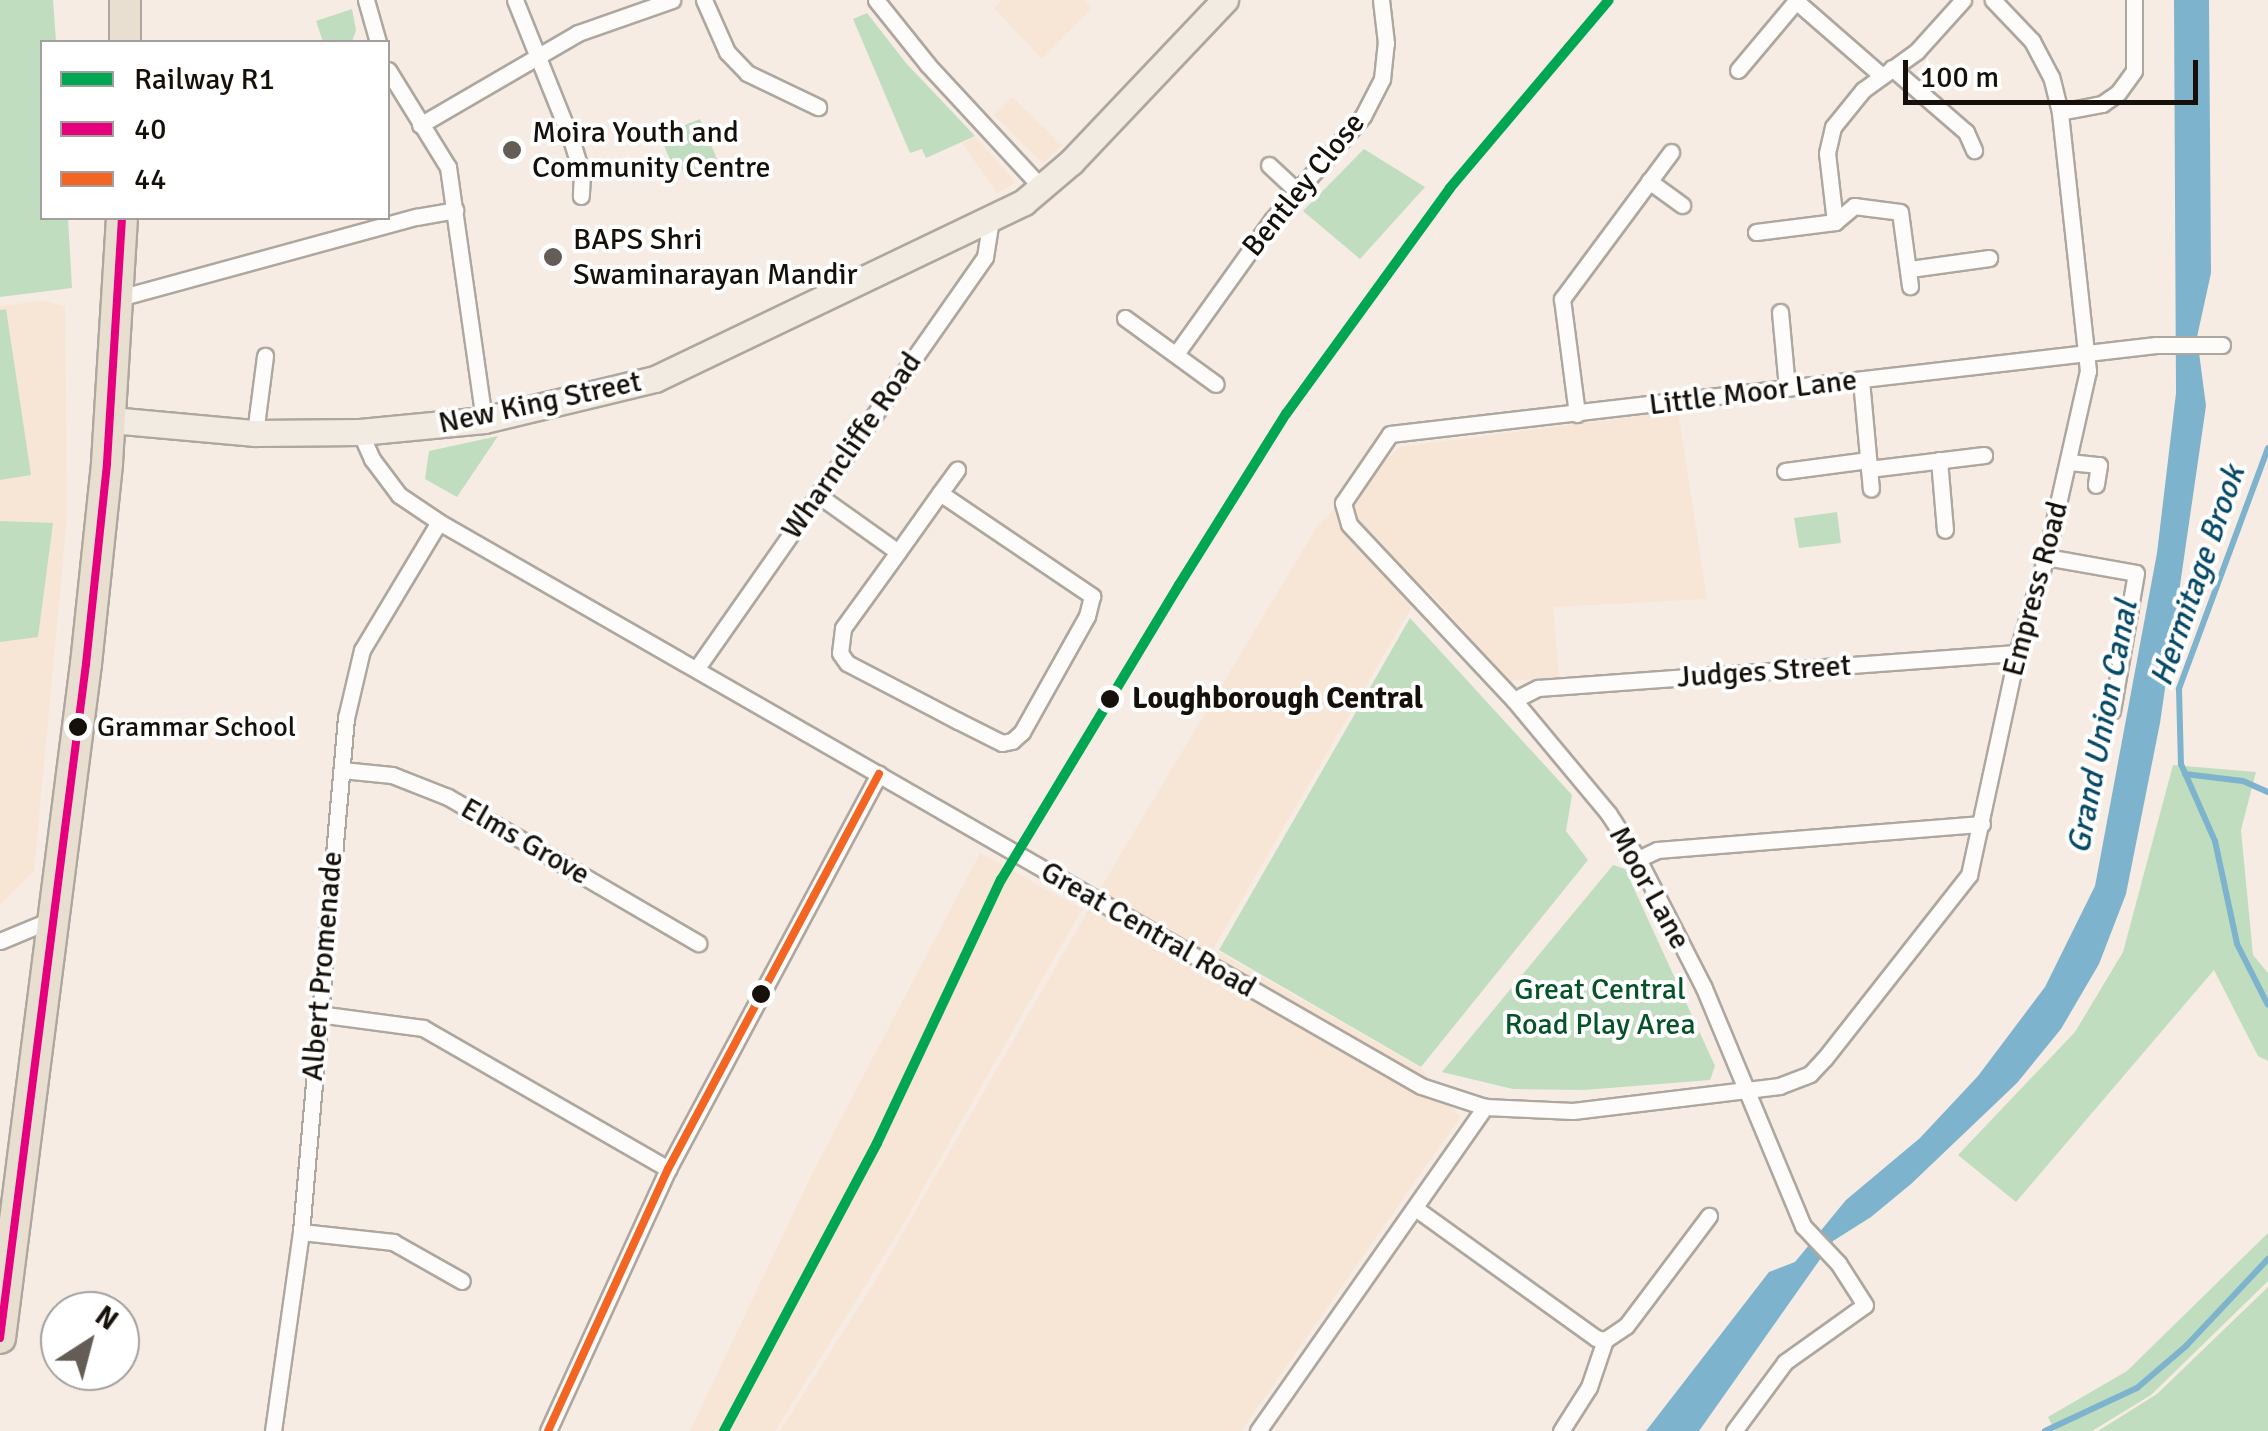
<!DOCTYPE html>
<style>
body{margin:0}
#map{position:relative;width:2268px;height:1431px;overflow:hidden;background:#f6ece3;font-family:Signika,sans-serif}
div>[style]{position:absolute}
[style*='--x']{left:calc(var(--x)*1px);top:calc(var(--y)*1px);width:calc(var(--w)*1px);rotate:calc(var(--a)*1deg)}
.built>*{inset:0;background:#f7e5d5}
.green>*{inset:0;background:#c0ddbf}
.water>*{inset:0;background:#7eb3cd}
.stream>*{height:6px;margin:-3px;padding:0 3px;transform-origin:3px;border-radius:3px;background:#7eb3cd}
.roads{filter:drop-shadow(2px 0 #aea79f) drop-shadow(-2px 0 #aea79f) drop-shadow(0 2px #aea79f) drop-shadow(0 -2px #aea79f)}
.street>*{height:15px;margin:-7.5px;padding:0 7.5px;transform-origin:7.5px;border-radius:7.5px;background:#fefcfb}
.primary>*{height:25px;margin:-12.5px;padding:0 12.5px;transform-origin:12.5px;border-radius:12.5px;background:#f2ebe1}
.highway>*{height:30px;margin:-15px;padding:0 15px;transform-origin:15px;border-radius:15px;background:#e9dfd1}
.bus-1>*{height:8px;margin:-4px;padding:0 4px;transform-origin:4px;border-radius:4px;background:#e5007d}
.bus-2>*{height:8px;margin:-4px;padding:0 4px;transform-origin:4px;border-radius:4px;background:#f26522}
.rail-1>*{height:10px;margin:-5px;padding:0 5px;transform-origin:5px;border-radius:5px;background:#00a651}
.dots>*{width:28px;height:28px;translate:-50% -50%;box-sizing:border-box;border:5px solid #fff;border-radius:50%}
span{translate:-50% -50%;white-space:nowrap;text-align:center;line-height:1.15;-webkit-text-stroke:8px #fff;paint-order:stroke}
.bus-label{font-size:28px;color:#16100a}
.left{translate:0 -50%;text-align:left}
.poi-label{font-size:30px;color:#16100a}
.street-label{font-size:30px;color:#16100a}
.stop-label{font-size:30px;color:#16100a;font-weight:700}
.park-label{font-size:30px;color:#045427}
.water-label{font-size:32px;color:#054966;font-style:italic}
.legend{position:absolute;left:40px;top:40px;width:350px;height:180px;box-sizing:border-box;background:#fff;border:2px solid #a29f9d;margin:0;padding:12px 18px;list-style:none;font-size:30px;color:#16100a}
.legend li{display:flex;align-items:center;gap:20px;height:50px}
.legend b{width:50px;border:2px solid #a29f9d}
.north{position:absolute;left:40px;top:1291px;width:100px;height:100px;box-sizing:border-box;background:#fff;border:2px solid #a29f9d;border-radius:50%;rotate:36deg;font-size:28px;font-weight:700;line-height:40px;text-align:center;color:#16100a}
.north::after{content:'';display:block;margin:auto;width:35px;height:45px;background:#645d56;clip-path:polygon(50% 0,100% 100%,50% 72%,0 100%)}
.scale{position:absolute;left:1903px;top:60px;width:295px;height:45px;box-sizing:border-box;border:5px solid #16100a;border-top:0;padding-left:12px;font-size:30px;line-height:35px;white-space:nowrap;color:#16100a;-webkit-text-stroke:8px #fff;paint-order:stroke}
</style>
<div id="map">
<div class="built">
<i style="clip-path:polygon(1002px 0,1084px 0,1092px 8px,1042px 59px,994px 8px)"></i>
<i style="clip-path:polygon(1012px 97px,1062px 145px,1043px 164px,994px 115px)"></i>
<i style="clip-path:polygon(975px 137px,1015px 181px,1014px 184px,997px 193px,962px 143px)"></i>
<i style="clip-path:polygon(42px 301px,65px 306px,67px 517px,34px 871px,0 905px,0 306px)"></i>
<i style="clip-path:polygon(1678px 411px,1707px 599px,1553px 607px,1559px 677px,1510px 681px,1424px 586px,1213px 949px,1422px 1069px,1460px 1117px,1241px 1431px,780px 1431px,874px 1283px,1109px 874px,1318px 525px,1400px 447px)"></i>
<i style="clip-path:polygon(980px 853px,1082px 909px,898px 1233px,775px 1431px,690px 1431px,812px 1174px)"></i>
</div>
<div class="green">
<i style="clip-path:polygon(0 0,53px 0,56px 42px,42px 42px,42px 218px,68px 218px,72px 288px,0 297px)"></i>
<i style="clip-path:polygon(352px 9px,356px 30px,352px 42px,323px 42px,316px 21px)"></i>
<i style="clip-path:polygon(867px 13px,906px 63px,975px 136px,926px 158px,922px 149px,910px 153px,853px 19px)"></i>
<i style="clip-path:polygon(700px 119px,717px 159px,684px 174px,681px 167px,674px 170px,660px 135px)"></i>
<i style="clip-path:polygon(1364px 149px,1425px 187px,1360px 259px,1303px 211px)"></i>
<i style="clip-path:polygon(6px 309px,31px 475px,0 480px,0 310px)"></i>
<i style="clip-path:polygon(498px 436px,457px 497px,425px 479px,429px 451px)"></i>
<i style="clip-path:polygon(1837px 512px,1841px 543px,1799px 548px,1794px 518px)"></i>
<i style="clip-path:polygon(0 521px,53px 523px,38px 637px,0 642px)"></i>
<i style="clip-path:polygon(1410px 618px,1572px 795px,1566px 831px,1588px 860px,1421px 1067px,1219px 950px)"></i>
<i style="clip-path:polygon(2173px 765px,2256px 772px,2241px 830px,2253px 955px,2268px 973px,2268px 1061px,2258px 1056px,2214px 970px,2016px 1202px,1958px 1155px,2075px 1032px,2123px 952px)"></i>
<i style="clip-path:polygon(1613px 865px,1625px 869px,1715px 1066px,1710px 1080px,1584px 1090px,1513px 1089px,1442px 1072px)"></i>
<i style="clip-path:polygon(2268px 1233px,2268px 1281px,2151px 1395px,2092px 1431px,2055px 1431px,2048px 1417px,2127px 1371px)"></i>
<i style="clip-path:polygon(2268px 1287px,2268px 1431px,2098px 1431px,2157px 1394px)"></i>
</div>
<div class="water">
<i style="clip-path:polygon(2174px 0,2209px 0,2211px 273px,2197px 337px,2206px 406px,2160px 723px,2126px 894px,2099px 964px,2061px 1029px,2017px 1083px,1911px 1184px,1871px 1217px,1833px 1241px,1699px 1431px,1646px 1431px,1769px 1272px,1795px 1262px,1846px 1200px,1920px 1138px,1978px 1076px,2045px 987px,2095px 886px,2157px 553px,2176px 393px)"></i>
</div>
<div class="stream">
<i style="--x:2268;--y:448;--w:257;--a:110.3"></i>
<i style="--x:2179;--y:689;--w:75;--a:88.5"></i>
<i style="--x:2181;--y:764;--w:84;--a:66.2"></i>
<i style="--x:2215;--y:841;--w:105;--a:77.9"></i>
<i style="--x:2237;--y:944;--w:68;--a:63.1"></i>
<i style="--x:2185;--y:774;--w:58;--a:6.9"></i>
<i style="--x:2243;--y:781;--w:27;--a:24"></i>
<i style="--x:2045;--y:1431;--w:102;--a:-25.1"></i>
<i style="--x:2137;--y:1388;--w:65;--a:-40.6"></i>
<i style="--x:2186;--y:1346;--w:120;--a:-46.7"></i>
</div>
<div class="roads">
<div class="street">
<i style="--x:366;--y:0;--w:44;--a:74.1"></i>
<i style="--x:515;--y:0;--w:153;--a:68.1"></i>
<i style="--x:572;--y:142;--w:34;--a:73"></i>
<i style="--x:582;--y:174;--w:22;--a:93"></i>
<i style="--x:704;--y:0;--w:57;--a:66.1"></i>
<i style="--x:727;--y:52;--w:29;--a:46"></i>
<i style="--x:747;--y:73;--w:79;--a:25.6"></i>
<i style="--x:876;--y:0;--w:83;--a:51.3"></i>
<i style="--x:928;--y:65;--w:168;--a:47.2"></i>
<i style="--x:1892;--y:68;--w:98;--a:40.9"></i>
<i style="--x:1966;--y:132;--w:20;--a:66"></i>
<i style="--x:388;--y:70;--w:114;--a:58.3"></i>
<i style="--x:448;--y:167;--w:256;--a:81.9"></i>
<i style="--x:1738;--y:70;--w:90;--a:-50"></i>
<i style="--x:1796;--y:1;--w:114;--a:41.1"></i>
<i style="--x:2060;--y:112;--w:43;--a:-10.8"></i>
<i style="--x:2102;--y:104;--w:19;--a:-35"></i>
<i style="--x:2118;--y:93;--w:27;--a:-54"></i>
<i style="--x:2134;--y:71;--w:71;--a:-90"></i>
<i style="--x:420;--y:125;--w:183;--a:-30.2"></i>
<i style="--x:578;--y:33;--w:100;--a:-19.3"></i>
<i style="--x:1269;--y:165;--w:40;--a:43"></i>
<i style="--x:1649;--y:181;--w:41;--a:36"></i>
<i style="--x:1835;--y:222;--w:69;--a:-96.6"></i>
<i style="--x:1827;--y:153;--w:27;--a:-77"></i>
<i style="--x:1833;--y:127;--w:48;--a:-51"></i>
<i style="--x:1863;--y:90;--w:67;--a:-35.8"></i>
<i style="--x:1917;--y:51;--w:69;--a:-48"></i>
<i style="--x:1756;--y:232;--w:80;--a:-7.2"></i>
<i style="--x:1835;--y:222;--w:25;--a:-40"></i>
<i style="--x:1854;--y:206;--w:46;--a:7.4"></i>
<i style="--x:1900;--y:212;--w:75;--a:82.3"></i>
<i style="--x:1910;--y:269;--w:80;--a:-7.9"></i>
<i style="--x:119;--y:298;--w:308;--a:-15.3"></i>
<i style="--x:416;--y:217;--w:40;--a:-10"></i>
<i style="--x:1780;--y:312;--w:76;--a:84.7"></i>
<i style="--x:1125;--y:318;--w:112;--a:36"></i>
<i style="--x:1176;--y:354;--w:165;--a:-54.4"></i>
<i style="--x:1272;--y:220;--w:138;--a:-48.8"></i>
<i style="--x:1363;--y:116;--w:42;--a:-62.8"></i>
<i style="--x:1382;--y:79;--w:36;--a:-84"></i>
<i style="--x:1386;--y:43;--w:43;--a:-96.6"></i>
<i style="--x:1861;--y:380;--w:109;--a:84.8"></i>
<i style="--x:1577;--y:414;--w:116;--a:-97.4"></i>
<i style="--x:1562;--y:299;--w:183;--a:-53.4"></i>
<i style="--x:360;--y:432;--w:30;--a:66"></i>
<i style="--x:372;--y:459;--w:45;--a:53.1"></i>
<i style="--x:399;--y:495;--w:48;--a:34"></i>
<i style="--x:439;--y:522;--w:1132;--a:29.87"></i>
<i style="--x:1421;--y:1086;--w:67;--a:18.2"></i>
<i style="--x:1485;--y:1107;--w:88;--a:2.6"></i>
<i style="--x:1573;--y:1111;--w:208;--a:-6.9"></i>
<i style="--x:1779;--y:1086;--w:33;--a:-21"></i>
<i style="--x:1810;--y:1074;--w:22;--a:-47"></i>
<i style="--x:1825;--y:1058;--w:233;--a:-51.8"></i>
<i style="--x:1969;--y:875;--w:227;--a:-77.8"></i>
<i style="--x:2017;--y:653;--w:100;--a:-73.2"></i>
<i style="--x:2046;--y:557;--w:191;--a:-77.3"></i>
<i style="--x:2088;--y:371;--w:261;--a:-96.2"></i>
<i style="--x:2060;--y:112;--w:36;--a:-104"></i>
<i style="--x:2051;--y:77;--w:41;--a:-117.8"></i>
<i style="--x:2032;--y:41;--w:57;--a:-133.6"></i>
<i style="--x:255;--y:433;--w:78;--a:-82.6"></i>
<i style="--x:1939;--y:460;--w:70;--a:85.1"></i>
<i style="--x:2069;--y:462;--w:30;--a:6"></i>
<i style="--x:2099;--y:465;--w:20;--a:99"></i>
<i style="--x:1869;--y:469;--w:116;--a:-6.9"></i>
<i style="--x:1785;--y:471;--w:84;--a:-7.5"></i>
<i style="--x:940;--y:493;--w:184;--a:34.1"></i>
<i style="--x:1092;--y:596;--w:21;--a:104"></i>
<i style="--x:1087;--y:616;--w:133;--a:119.3"></i>
<i style="--x:1022;--y:732;--w:13;--a:138"></i>
<i style="--x:1012;--y:741;--w:10;--a:169"></i>
<i style="--x:1002;--y:743;--w:49;--a:-153.4"></i>
<i style="--x:958;--y:721;--w:125;--a:-152.4"></i>
<i style="--x:847;--y:663;--w:12;--a:-125"></i>
<i style="--x:840;--y:653;--w:25;--a:-83"></i>
<i style="--x:843;--y:628;--w:94;--a:-54.1"></i>
<i style="--x:898;--y:552;--w:72;--a:-54.6"></i>
<i style="--x:940;--y:493;--w:29;--a:-54"></i>
<i style="--x:818;--y:495;--w:98;--a:35.5"></i>
<i style="--x:2046;--y:557;--w:91;--a:10.1"></i>
<i style="--x:2136;--y:573;--w:140;--a:99.9"></i>
<i style="--x:697;--y:668;--w:502;--a:-54.98"></i>
<i style="--x:985;--y:257;--w:39;--a:-81"></i>
<i style="--x:1514;--y:700;--w:27;--a:-27"></i>
<i style="--x:1538;--y:688;--w:480;--a:-4.2"></i>
<i style="--x:342;--y:770;--w:50;--a:5.7"></i>
<i style="--x:392;--y:775;--w:60;--a:21.4"></i>
<i style="--x:448;--y:797;--w:290;--a:30.3"></i>
<i style="--x:1638;--y:859;--w:21;--a:-25"></i>
<i style="--x:1657;--y:850;--w:326;--a:-4.6"></i>
<i style="--x:0;--y:941;--w:57;--a:-22.5"></i>
<i style="--x:318;--y:1014;--w:106;--a:7.6"></i>
<i style="--x:423;--y:1028;--w:283;--a:29.9"></i>
<i style="--x:1415;--y:1208;--w:223;--a:35.7"></i>
<i style="--x:1596;--y:1338;--w:9;--a:13"></i>
<i style="--x:1605;--y:1340;--w:25;--a:-34"></i>
<i style="--x:1626;--y:1326;--w:138;--a:-53"></i>
<i style="--x:301;--y:1232;--w:93;--a:6.2"></i>
<i style="--x:393;--y:1242;--w:79;--a:29.5"></i>
<i style="--x:273;--y:1431;--w:201;--a:-82"></i>
<i style="--x:301;--y:1232;--w:516;--a:-85"></i>
<i style="--x:346;--y:718;--w:70;--a:-76.8"></i>
<i style="--x:362;--y:650;--w:149;--a:-59"></i>
<i style="--x:548;--y:1431;--w:288;--a:-65.4"></i>
<i style="--x:668;--y:1169;--w:448;--a:-61.9"></i>
<i style="--x:1258;--y:1431;--w:396;--a:-55"></i>
<i style="--x:1561;--y:1431;--w:52;--a:-57.5"></i>
<i style="--x:1589;--y:1387;--w:50;--a:-71.2"></i>
<i style="--x:1734;--y:1431;--w:86;--a:-53.5"></i>
<i style="--x:1785;--y:1362;--w:98;--a:-35.5"></i>
<i style="--x:1865;--y:1305;--w:50;--a:-122.7"></i>
<i style="--x:1838;--y:1263;--w:51;--a:-133.4"></i>
<i style="--x:1803;--y:1226;--w:258;--a:-112.6"></i>
<i style="--x:1704;--y:988;--w:145;--a:-117.1"></i>
<i style="--x:1638;--y:859;--w:55;--a:-123.1"></i>
<i style="--x:1608;--y:813;--w:147;--a:-129.8"></i>
<i style="--x:1514;--y:700;--w:241;--a:-133.2"></i>
<i style="--x:1349;--y:524;--w:22;--a:-106"></i>
<i style="--x:1343;--y:503;--w:83;--a:-55.7"></i>
<i style="--x:1390;--y:434;--w:771;--a:-6.63"></i>
<i style="--x:2156;--y:345;--w:66;--a:0"></i>
</div>
<div class="primary">
<i style="--x:111;--y:420;--w:145;--a:5.2"></i>
<i style="--x:255;--y:433;--w:105;--a:-0.5"></i>
<i style="--x:360;--y:432;--w:125;--a:-5.5"></i>
<i style="--x:484;--y:420;--w:176;--a:-13.5"></i>
<i style="--x:655;--y:379;--w:409;--a:-25.6"></i>
<i style="--x:1024;--y:202;--w:62;--a:-40.4"></i>
<i style="--x:1071;--y:162;--w:224;--a:-46.5"></i>
</div>
<div class="highway">
<i style="--x:125;--y:0;--w:42;--a:90"></i>
<i style="--x:0;--y:1338;--w:679;--a:-82.73"></i>
<i style="--x:86;--y:664;--w:202;--a:-84"></i>
<i style="--x:107;--y:463;--w:245;--a:-86.5"></i>
</div>
</div>
<div class="bus-1">
<i style="--x:0;--y:1338;--w:679;--a:-82.73"></i>
<i style="--x:86;--y:664;--w:202;--a:-84"></i>
<i style="--x:107;--y:463;--w:245;--a:-86.5"></i>
</div>
<div class="bus-2">
<i style="--x:548;--y:1431;--w:288;--a:-65.4"></i>
<i style="--x:668;--y:1169;--w:448;--a:-61.9"></i>
</div>
<div class="rail-1">
<i style="--x:724;--y:1431;--w:326;--a:-62"></i>
<i style="--x:877;--y:1143;--w:291;--a:-64.8"></i>
<i style="--x:1001;--y:880;--w:345;--a:-58.9"></i>
<i style="--x:1179;--y:585;--w:202;--a:-58"></i>
<i style="--x:1286;--y:414;--w:279;--a:-54"></i>
<i style="--x:1450;--y:188;--w:246;--a:-49.8"></i>
</div>
<div class="dots">
<i style="left:512px;top:150px;background:#645d56"></i>
<i style="left:553px;top:257px;background:#645d56"></i>
<i style="left:1110px;top:699px;background:#16100a"></i>
<i style="left:78px;top:727px;background:#16100a"></i>
<i style="left:761px;top:994px;background:#16100a"></i>
</div>
<div class="bus-label">
<span class="left" style="left:97px;top:727px">Grammar School</span>
</div>
<div class="poi-label">
<span class="left" style="left:532px;top:150px">Moira Youth and<br>Community Centre</span>
<span class="left" style="left:573px;top:257px">BAPS Shri<br>Swaminarayan Mandir</span>
</div>
<div class="street-label">
<span style="left:1304px;top:185px;rotate:-51deg">Bentley Close</span>
<span style="left:1753px;top:393px;rotate:-7deg">Little Moor Lane</span>
<span style="left:540px;top:403px;rotate:-12deg">New King Street</span>
<span style="left:852px;top:446px;rotate:-55deg">Wharncliffe Road</span>
<span style="left:2036px;top:589px;rotate:-75deg">Empress Road</span>
<span style="left:1764px;top:672px;rotate:-4deg">Judges Street</span>
<span style="left:525px;top:842px;rotate:30deg">Elms Grove</span>
<span style="left:1649px;top:888px;rotate:61deg">Moor Lane</span>
<span style="left:1148px;top:930px;rotate:30deg">Great Central Road</span>
<span style="left:323px;top:966px;rotate:-85deg">Albert Promenade</span>
</div>
<div class="stop-label">
<span class="left" style="left:1132px;top:699px">Loughborough Central</span>
</div>
<div class="park-label">
<span style="left:1600px;top:1007px">Great Central<br>Road Play Area</span>
</div>
<div class="water-label">
<span style="left:2198px;top:576px;rotate:-71deg">Hermitage Brook</span>
<span style="left:2103px;top:727px;rotate:-79deg">Grand Union Canal</span>
</div>
<ul class="legend">
<li><b style="height:12px;background:#00a651"></b>Railway R1</li>
<li><b style="height:12px;background:#e5007d"></b>40</li>
<li><b style="height:12px;background:#f26522"></b>44</li>
</ul>
<div class="north">N</div>
<div class="scale">100 m</div>
</div>
